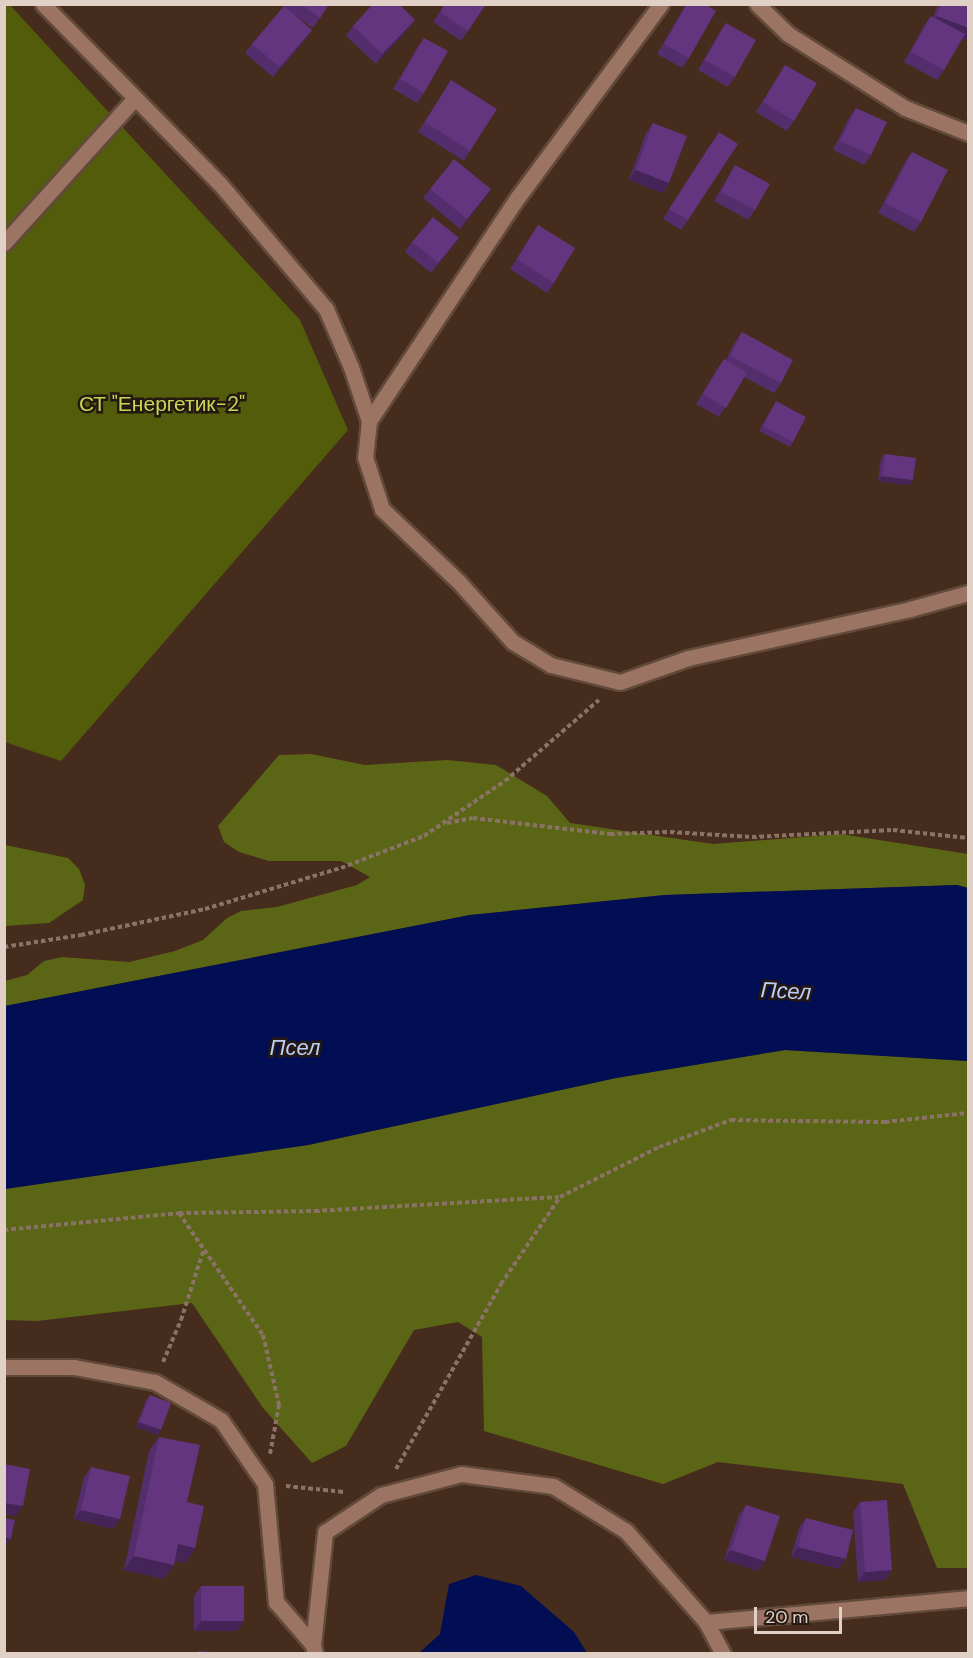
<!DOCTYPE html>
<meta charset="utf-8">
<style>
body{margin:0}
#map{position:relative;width:973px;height:1658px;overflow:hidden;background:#462c1c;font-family:"DM Sans",sans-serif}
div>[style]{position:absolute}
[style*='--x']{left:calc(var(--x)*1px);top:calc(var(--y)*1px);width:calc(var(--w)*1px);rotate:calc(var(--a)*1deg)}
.green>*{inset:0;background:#535c0b}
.forest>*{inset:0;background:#5b6516}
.water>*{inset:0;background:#010e53}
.path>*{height:4px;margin-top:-2px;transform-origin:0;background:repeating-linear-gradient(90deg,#8a7366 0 4.5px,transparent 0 7.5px)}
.roads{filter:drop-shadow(2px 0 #624a3b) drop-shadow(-2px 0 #624a3b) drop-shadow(0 2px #624a3b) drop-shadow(0 -2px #624a3b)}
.minor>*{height:15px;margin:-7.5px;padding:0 7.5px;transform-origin:7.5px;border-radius:7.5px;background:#9b7463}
.wall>*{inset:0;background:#542e6c}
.shaded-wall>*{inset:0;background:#452558}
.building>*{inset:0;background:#62357e}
span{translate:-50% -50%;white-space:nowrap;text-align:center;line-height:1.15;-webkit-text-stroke:5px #241811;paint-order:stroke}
.park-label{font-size:21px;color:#c5d654}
.water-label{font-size:22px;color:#b9cdf6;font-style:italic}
.frame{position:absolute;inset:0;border:6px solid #e1d0c6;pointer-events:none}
.scale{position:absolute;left:754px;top:1607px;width:88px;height:27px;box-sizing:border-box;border:3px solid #e1d0c6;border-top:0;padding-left:8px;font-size:18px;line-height:21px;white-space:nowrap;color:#e1d0c6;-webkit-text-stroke:4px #241811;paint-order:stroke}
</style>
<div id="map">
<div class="green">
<i style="clip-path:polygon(9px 4px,300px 320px,348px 430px,61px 761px,5px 742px,4px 5px)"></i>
</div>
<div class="forest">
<i style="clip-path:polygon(311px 754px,365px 765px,447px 760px,496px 765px,547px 796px,570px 823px,713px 844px,841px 834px,968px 854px,968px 888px,957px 885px,665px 895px,470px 915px,5px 1006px,5px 981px,27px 975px,44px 961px,62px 957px,129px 962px,175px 951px,203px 940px,227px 918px,241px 911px,277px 907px,357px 885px,370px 877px,341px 861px,269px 861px,239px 852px,224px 842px,218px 826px,279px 755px)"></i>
<i style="clip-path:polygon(5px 845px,68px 858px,79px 869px,85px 885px,83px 900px,49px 923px,5px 926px)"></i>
<i style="clip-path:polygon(785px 1050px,968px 1061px,968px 1568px,937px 1568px,903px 1484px,718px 1462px,663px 1484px,484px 1431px,482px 1337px,458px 1322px,414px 1330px,346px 1446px,312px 1463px,263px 1408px,192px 1303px,37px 1321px,5px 1320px,4px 1189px,308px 1145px,616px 1078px)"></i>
</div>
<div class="water">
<i style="clip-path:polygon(957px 885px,968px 888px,968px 1061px,785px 1050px,616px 1078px,308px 1145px,5px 1189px,5px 1006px,470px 915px,665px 895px)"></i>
<i style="clip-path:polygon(476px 1575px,521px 1586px,574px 1632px,587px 1653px,419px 1653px,440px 1634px,449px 1584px)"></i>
</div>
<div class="path">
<i style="--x:447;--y:823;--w:26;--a:-11"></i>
<i style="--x:473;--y:818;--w:138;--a:6.7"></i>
<i style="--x:610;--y:834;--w:60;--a:-1.9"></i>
<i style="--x:670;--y:832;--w:82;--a:3.5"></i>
<i style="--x:752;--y:837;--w:141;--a:-2.8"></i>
<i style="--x:893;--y:830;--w:75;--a:6.1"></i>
<i style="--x:4;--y:947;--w:78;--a:-8.9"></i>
<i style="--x:81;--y:935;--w:127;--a:-11.8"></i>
<i style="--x:205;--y:909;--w:142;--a:-16.8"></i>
<i style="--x:341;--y:868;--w:89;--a:-21.1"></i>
<i style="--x:424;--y:836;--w:98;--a:-34.2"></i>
<i style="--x:505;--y:781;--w:124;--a:-40.8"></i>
<i style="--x:179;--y:1213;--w:148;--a:55.5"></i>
<i style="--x:263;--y:1335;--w:72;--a:77.1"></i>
<i style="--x:279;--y:1405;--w:50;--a:100.4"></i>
<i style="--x:4;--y:1230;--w:176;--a:-5.5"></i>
<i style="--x:179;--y:1213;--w:136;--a:-0.8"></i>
<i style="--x:315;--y:1211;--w:244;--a:-3.3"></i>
<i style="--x:163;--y:1362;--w:46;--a:-66.8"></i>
<i style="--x:181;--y:1320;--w:75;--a:-72.1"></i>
<i style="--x:396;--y:1469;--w:213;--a:-60.4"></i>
<i style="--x:501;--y:1284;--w:105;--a:-55.9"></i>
<i style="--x:560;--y:1197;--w:111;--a:-26.8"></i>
<i style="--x:659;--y:1147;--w:77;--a:-20.6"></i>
<i style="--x:731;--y:1120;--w:154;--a:0.7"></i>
<i style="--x:885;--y:1122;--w:83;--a:-6.2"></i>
<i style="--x:286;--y:1486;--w:58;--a:5.9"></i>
</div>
<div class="roads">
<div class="minor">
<i style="--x:43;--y:4;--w:252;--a:45.5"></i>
<i style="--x:220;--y:184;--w:164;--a:49.7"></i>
<i style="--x:326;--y:309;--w:63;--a:66.7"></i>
<i style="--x:351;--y:367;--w:57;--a:71.6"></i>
<i style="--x:369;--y:421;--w:36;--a:96"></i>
<i style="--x:365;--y:457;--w:55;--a:71.9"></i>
<i style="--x:382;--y:509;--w:105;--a:43.5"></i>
<i style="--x:458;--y:581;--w:82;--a:48"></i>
<i style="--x:513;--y:642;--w:44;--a:31.2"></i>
<i style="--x:551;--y:665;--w:71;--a:13.8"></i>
<i style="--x:620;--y:682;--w:72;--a:-19.4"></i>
<i style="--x:688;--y:658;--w:227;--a:-12.4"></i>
<i style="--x:910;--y:609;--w:60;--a:-15.4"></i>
<i style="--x:757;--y:4;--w:43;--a:44.1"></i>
<i style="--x:788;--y:34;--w:138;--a:32.3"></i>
<i style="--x:905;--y:108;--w:68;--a:21.6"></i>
<i style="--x:4;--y:243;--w:194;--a:-47.9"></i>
<i style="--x:369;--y:421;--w:269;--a:-56.4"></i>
<i style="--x:518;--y:197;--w:240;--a:-53.5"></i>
<i style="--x:4;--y:1367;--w:70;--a:0"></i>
<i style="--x:74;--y:1367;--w:82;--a:10.5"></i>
<i style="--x:155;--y:1382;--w:76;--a:29.9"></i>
<i style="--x:221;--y:1420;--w:78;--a:55.5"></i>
<i style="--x:265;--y:1484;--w:119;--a:84.7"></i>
<i style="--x:276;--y:1602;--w:57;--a:49.3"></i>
<i style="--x:706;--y:1622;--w:263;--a:-5.2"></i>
<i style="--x:315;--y:1654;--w:9;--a:-103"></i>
<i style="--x:313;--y:1645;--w:114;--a:-83.9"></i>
<i style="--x:325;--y:1532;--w:67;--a:-33.5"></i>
<i style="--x:381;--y:1495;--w:83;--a:-14.7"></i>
<i style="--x:461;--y:1474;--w:93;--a:7.4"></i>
<i style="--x:553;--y:1486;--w:86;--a:31.7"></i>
<i style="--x:626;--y:1531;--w:121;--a:48.7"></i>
<i style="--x:706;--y:1622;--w:36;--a:62"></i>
</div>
</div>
<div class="wall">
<i style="clip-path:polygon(287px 4px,329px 4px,313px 28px,293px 14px,312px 30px,305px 40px,273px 77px,245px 53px,252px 44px)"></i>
<i style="clip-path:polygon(445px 4px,486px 4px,461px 41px,433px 22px)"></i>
<i style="clip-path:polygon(686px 4px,705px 4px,689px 58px,682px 68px,657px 54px)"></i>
<i style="clip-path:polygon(938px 4px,969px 4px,962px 38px,944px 70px,937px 80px,904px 62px,924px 26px,931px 16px,933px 17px)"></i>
<i style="clip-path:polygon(415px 20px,408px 29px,376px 64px,346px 36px,353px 26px)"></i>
<i style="clip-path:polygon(726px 23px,735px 77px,728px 87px,698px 70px,719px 33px)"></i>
<i style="clip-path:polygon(424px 38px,424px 93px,417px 103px,393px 89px,417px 48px)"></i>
<i style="clip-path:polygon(785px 65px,794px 121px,787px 131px,756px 112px)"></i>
<i style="clip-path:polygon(451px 80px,470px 151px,464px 161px,418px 132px)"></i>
<i style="clip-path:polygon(856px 108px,871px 155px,864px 165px,833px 150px,849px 118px)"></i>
<i style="clip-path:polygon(653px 123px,669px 183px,663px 193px,629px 180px,646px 133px)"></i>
<i style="clip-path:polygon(712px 142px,688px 220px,681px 230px,663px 219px)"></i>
<i style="clip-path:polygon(912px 152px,921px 222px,914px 232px,878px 213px,905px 162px)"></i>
<i style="clip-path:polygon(735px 165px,755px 210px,748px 220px,714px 201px,729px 175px)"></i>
<i style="clip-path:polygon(430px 189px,491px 189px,460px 229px,423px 198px)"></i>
<i style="clip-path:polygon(538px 225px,554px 283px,547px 293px,510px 269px)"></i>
<i style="clip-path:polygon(412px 242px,452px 247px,431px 273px,405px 252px)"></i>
<i style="clip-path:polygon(742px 332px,781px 383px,774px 393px,744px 377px,719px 417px,696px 404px,717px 369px,724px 359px,726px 360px,735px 342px)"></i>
<i style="clip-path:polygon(776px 401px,793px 442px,790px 447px,759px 431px)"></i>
<i style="clip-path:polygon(885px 454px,913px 480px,909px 485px,878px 481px,881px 459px)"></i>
<i style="clip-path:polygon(150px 1395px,158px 1435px,136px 1427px,146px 1400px)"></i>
<i style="clip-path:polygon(159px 1437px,187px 1502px,195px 1548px,185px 1563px,175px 1560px,174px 1565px,164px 1579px,124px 1570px,149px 1451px)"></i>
<i style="clip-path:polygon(91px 1467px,120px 1519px,113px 1529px,74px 1519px,84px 1477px)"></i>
<i style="clip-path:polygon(860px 1502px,892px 1570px,885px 1580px,858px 1582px,853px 1512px)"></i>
<i style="clip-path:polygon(746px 1505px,765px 1561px,758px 1571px,724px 1560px,739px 1515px)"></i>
<i style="clip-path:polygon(806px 1518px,839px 1569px,791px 1557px,799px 1528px)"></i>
<i style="clip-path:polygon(201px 1586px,237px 1631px,194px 1631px,194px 1596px)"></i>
</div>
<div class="shaded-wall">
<i style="clip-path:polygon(937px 16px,969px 28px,969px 41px,930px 26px)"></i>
<i style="clip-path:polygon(415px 20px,408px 29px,376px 64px,382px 54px)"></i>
<i style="clip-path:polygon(312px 30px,305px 40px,273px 77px,280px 67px)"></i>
<i style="clip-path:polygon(636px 170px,669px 183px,663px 193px,629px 180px)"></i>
<i style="clip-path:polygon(491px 189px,485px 198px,460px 229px,467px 219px)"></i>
<i style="clip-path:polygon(459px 238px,452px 247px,431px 273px,438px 263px)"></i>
<i style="clip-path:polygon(882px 476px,913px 480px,909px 485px,878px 481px)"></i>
<i style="clip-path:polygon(139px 1422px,161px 1430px,158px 1435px,136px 1427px)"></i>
<i style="clip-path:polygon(4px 1503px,23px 1506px,16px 1516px,4px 1514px)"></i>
<i style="clip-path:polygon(81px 1510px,120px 1519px,113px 1529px,74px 1519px)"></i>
<i style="clip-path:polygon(4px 1537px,11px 1539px,7px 1544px,4px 1543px)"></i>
<i style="clip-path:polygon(178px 1544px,195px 1548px,185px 1563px,168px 1559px)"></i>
<i style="clip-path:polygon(798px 1547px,846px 1559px,839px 1569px,791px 1557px)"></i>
<i style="clip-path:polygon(731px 1550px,765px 1561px,758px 1571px,724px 1560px)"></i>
<i style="clip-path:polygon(134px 1556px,174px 1565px,164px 1579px,124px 1570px)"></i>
<i style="clip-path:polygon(892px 1570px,885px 1580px,858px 1582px,865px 1572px)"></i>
<i style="clip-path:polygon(201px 1621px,244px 1621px,237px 1631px,194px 1631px)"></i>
</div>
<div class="building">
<i style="clip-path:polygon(301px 4px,329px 4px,320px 18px)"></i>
<i style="clip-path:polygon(373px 4px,399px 4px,415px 20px,382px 54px,353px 26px)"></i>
<i style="clip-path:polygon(445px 4px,486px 4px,468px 31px,440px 12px)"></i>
<i style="clip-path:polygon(687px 4px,705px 4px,716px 11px,689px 58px,664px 44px)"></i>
<i style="clip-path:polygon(941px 4px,969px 4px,969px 28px,937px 16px)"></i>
<i style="clip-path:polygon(284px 6px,312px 30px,280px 67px,252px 44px)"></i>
<i style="clip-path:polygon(931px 16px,965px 34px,944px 70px,911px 52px)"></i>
<i style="clip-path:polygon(726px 23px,756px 40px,735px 77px,705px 60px)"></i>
<i style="clip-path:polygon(424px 38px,448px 51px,424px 93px,400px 79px)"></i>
<i style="clip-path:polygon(785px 65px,817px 83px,794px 121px,763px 102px)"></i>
<i style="clip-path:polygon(451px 80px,497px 109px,470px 151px,425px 122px)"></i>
<i style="clip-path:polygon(856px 108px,887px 122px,871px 155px,840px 141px)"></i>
<i style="clip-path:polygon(653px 123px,687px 136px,669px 183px,636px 170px)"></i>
<i style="clip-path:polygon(719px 132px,738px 144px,688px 220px,669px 209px)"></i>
<i style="clip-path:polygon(912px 152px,948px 170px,921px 222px,885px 203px)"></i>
<i style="clip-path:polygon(454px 159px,491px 189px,467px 219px,430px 189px)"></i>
<i style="clip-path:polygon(735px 165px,770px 184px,755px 210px,721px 192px)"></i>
<i style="clip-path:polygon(433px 217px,459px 238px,438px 263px,412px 242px)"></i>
<i style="clip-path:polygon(538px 225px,575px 248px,554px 283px,517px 259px)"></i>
<i style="clip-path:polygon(742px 332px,793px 360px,781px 383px,730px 356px)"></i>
<i style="clip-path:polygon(724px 359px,747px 373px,726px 408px,703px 394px)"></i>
<i style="clip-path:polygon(776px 401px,806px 417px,793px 442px,763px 426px)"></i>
<i style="clip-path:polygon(885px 454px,916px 458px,913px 480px,882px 476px)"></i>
<i style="clip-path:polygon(150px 1395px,171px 1403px,161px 1430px,139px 1422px)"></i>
<i style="clip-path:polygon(159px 1437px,200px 1445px,187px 1502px,204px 1506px,195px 1548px,178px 1544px,174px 1565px,134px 1556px)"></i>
<i style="clip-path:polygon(4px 1464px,30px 1469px,23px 1506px,4px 1503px)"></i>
<i style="clip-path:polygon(91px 1467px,130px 1476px,120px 1519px,81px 1510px)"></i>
<i style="clip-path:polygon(887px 1500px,892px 1570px,865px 1572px,860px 1502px)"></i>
<i style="clip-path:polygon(746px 1505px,780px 1516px,765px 1561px,731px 1550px)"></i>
<i style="clip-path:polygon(4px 1518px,15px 1520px,11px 1539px,4px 1537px)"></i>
<i style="clip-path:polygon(806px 1518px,853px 1530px,846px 1559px,798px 1547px)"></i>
<i style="clip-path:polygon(201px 1586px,244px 1586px,244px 1621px,201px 1621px)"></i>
<i style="clip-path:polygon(198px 1651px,226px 1653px,197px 1653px)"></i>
</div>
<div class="park-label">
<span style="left:162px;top:404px">СТ "Енергетик-2"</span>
</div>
<div class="water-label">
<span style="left:786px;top:991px;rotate:3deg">Псел</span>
<span style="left:295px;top:1048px">Псел</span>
</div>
<div class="frame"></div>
<div class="scale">20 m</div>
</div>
